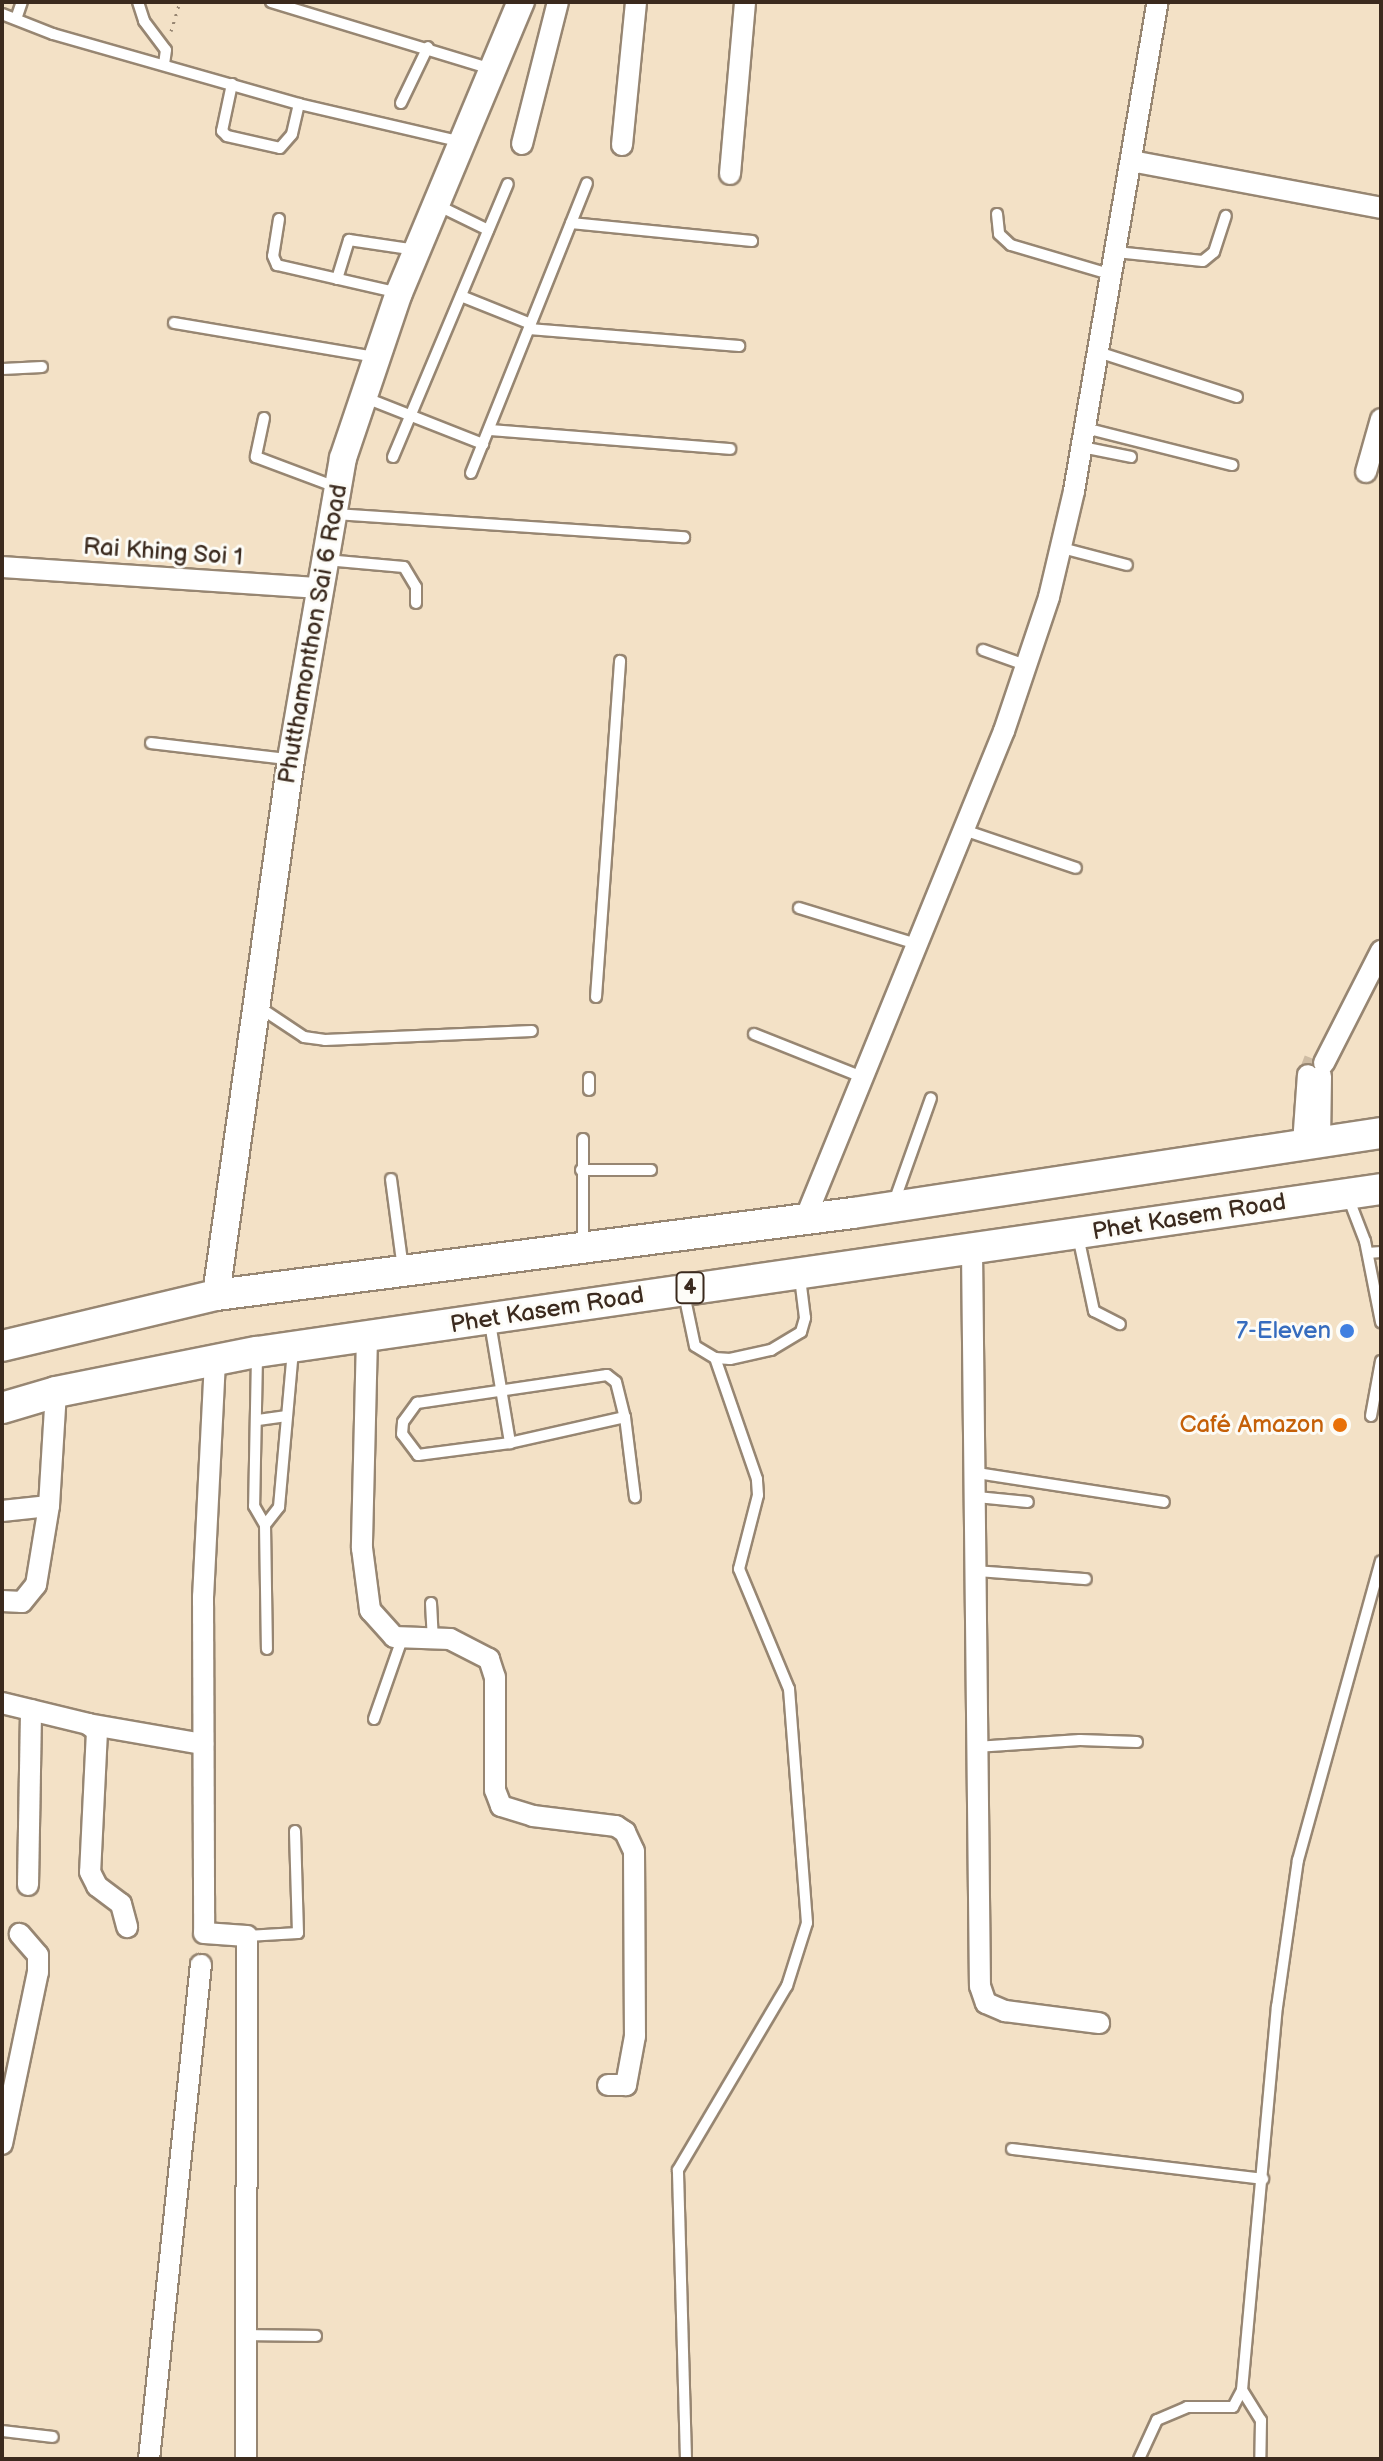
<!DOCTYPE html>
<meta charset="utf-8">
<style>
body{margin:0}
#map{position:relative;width:1383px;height:2461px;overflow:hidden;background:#f3e1c6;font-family:"Balsamiq Sans",sans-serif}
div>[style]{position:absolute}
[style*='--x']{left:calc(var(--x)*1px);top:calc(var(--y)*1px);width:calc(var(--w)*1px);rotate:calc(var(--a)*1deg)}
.minor-tunnel>*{height:20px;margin-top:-10px;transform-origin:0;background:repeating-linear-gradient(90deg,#cebca4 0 20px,transparent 0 30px)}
.path>*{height:3px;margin-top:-1.5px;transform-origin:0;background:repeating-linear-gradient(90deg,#978672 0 2px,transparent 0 8px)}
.roads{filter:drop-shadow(2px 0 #978672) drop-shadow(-2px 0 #978672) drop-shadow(0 2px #978672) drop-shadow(0 -2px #978672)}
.service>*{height:10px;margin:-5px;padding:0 5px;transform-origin:5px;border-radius:5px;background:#fff}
.minor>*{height:20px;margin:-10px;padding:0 10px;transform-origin:10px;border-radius:10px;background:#fff}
.secondary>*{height:26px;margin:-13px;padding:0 13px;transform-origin:13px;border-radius:13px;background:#fff}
.primary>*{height:30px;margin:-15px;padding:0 15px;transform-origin:15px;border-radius:15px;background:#fff}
.dots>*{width:22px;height:22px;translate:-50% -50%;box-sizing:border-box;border:4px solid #fdfcf7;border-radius:50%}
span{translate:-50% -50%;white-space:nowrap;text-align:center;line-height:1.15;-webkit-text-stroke:6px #fdfcf7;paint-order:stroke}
.shield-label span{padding:2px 6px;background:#fdfcf7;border:2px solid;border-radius:6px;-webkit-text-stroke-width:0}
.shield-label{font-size:22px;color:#3b2a1e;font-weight:700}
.street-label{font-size:24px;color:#3b2a1e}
.shop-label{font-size:24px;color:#366cbe}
.right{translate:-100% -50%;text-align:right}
.food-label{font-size:24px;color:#c56008}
.frame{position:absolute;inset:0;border:4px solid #3b2a1e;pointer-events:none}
</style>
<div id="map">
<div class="minor-tunnel">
<i style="--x:1308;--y:1075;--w:17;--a:-69"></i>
</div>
<div class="path">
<i style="--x:171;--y:31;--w:30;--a:-73"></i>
</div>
<div class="roads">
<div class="service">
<i style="--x:138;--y:2;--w:20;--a:72"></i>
<i style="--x:144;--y:21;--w:36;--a:53"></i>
<i style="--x:166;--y:50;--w:15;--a:98"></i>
<i style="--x:271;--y:2;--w:230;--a:16.9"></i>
<i style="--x:2;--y:14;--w:55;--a:21.4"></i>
<i style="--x:53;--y:34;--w:256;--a:15.9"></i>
<i style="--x:299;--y:104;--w:167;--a:13.1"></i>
<i style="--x:16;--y:19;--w:18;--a:-71"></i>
<i style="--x:232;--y:84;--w:48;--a:102"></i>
<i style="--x:222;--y:131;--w:7;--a:45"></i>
<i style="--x:227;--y:136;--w:54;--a:12.8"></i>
<i style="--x:280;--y:148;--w:18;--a:-49"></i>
<i style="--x:292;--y:134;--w:31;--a:-77"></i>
<i style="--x:401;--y:103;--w:62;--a:-64.3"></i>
<i style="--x:437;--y:205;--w:57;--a:26.1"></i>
<i style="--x:997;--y:214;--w:20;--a:84"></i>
<i style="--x:999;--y:234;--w:16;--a:43"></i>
<i style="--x:1011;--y:245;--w:105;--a:16.5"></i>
<i style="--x:279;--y:219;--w:37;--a:99"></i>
<i style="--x:273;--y:256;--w:10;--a:66"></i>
<i style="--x:277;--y:265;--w:125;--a:12.9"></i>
<i style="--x:571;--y:223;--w:182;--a:5.7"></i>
<i style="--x:1116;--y:252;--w:87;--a:5.9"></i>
<i style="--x:1203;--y:261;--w:14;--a:-39"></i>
<i style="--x:1214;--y:252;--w:38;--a:-72"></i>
<i style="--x:337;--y:279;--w:41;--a:-72.9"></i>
<i style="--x:349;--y:240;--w:68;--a:8.5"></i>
<i style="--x:461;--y:296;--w:75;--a:21.8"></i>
<i style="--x:174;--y:323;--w:203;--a:9.6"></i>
<i style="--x:529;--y:329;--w:211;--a:4.6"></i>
<i style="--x:1098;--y:352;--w:146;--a:17.9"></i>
<i style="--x:2;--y:369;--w:40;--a:-2.9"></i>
<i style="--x:366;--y:398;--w:126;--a:21.5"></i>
<i style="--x:264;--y:418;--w:40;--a:102"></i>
<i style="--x:256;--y:457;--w:85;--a:20.6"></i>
<i style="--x:1085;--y:428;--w:152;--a:14.1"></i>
<i style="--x:489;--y:430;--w:242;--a:4.5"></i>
<i style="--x:1082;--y:447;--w:50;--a:11.5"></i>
<i style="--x:393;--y:457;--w:296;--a:-67.2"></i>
<i style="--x:471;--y:473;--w:312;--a:-68.2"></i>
<i style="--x:335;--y:514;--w:350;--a:3.8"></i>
<i style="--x:1062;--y:548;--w:67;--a:14.7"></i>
<i style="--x:326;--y:560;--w:78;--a:5.1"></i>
<i style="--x:404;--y:567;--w:23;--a:59"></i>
<i style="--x:416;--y:587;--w:16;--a:90"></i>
<i style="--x:983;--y:650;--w:48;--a:19.6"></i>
<i style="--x:151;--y:743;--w:138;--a:6.7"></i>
<i style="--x:964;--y:830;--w:118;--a:18.7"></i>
<i style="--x:799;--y:908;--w:123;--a:17"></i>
<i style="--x:596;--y:997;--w:337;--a:-85.9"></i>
<i style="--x:259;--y:1007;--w:54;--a:33.7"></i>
<i style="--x:304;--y:1037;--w:21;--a:8"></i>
<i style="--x:325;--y:1040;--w:207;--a:-2.5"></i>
<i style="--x:754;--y:1034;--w:116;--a:21.7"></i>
<i style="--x:589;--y:1078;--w:12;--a:90"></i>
<i style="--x:581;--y:1170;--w:70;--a:0"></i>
<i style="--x:391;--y:1179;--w:91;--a:82.4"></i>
<i style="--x:1348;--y:1197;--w:47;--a:68.9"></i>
<i style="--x:1365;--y:1241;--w:83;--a:78.8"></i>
<i style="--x:894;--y:1202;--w:110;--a:-70.4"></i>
<i style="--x:1078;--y:1236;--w:77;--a:78"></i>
<i style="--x:1094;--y:1311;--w:29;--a:27"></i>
<i style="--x:583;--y:1245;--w:106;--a:-90"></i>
<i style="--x:1368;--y:1253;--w:13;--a:-4"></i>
<i style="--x:684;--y:1294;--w:53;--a:78.1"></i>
<i style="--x:695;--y:1346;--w:23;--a:31"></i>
<i style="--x:715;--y:1358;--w:15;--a:4"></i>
<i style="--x:730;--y:1359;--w:42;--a:-12.4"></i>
<i style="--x:771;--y:1350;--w:35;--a:-31"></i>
<i style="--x:801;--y:1332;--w:15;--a:-74"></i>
<i style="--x:805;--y:1318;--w:40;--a:-97.1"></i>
<i style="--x:490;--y:1323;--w:122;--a:80.5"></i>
<i style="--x:257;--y:1356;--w:150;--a:91.1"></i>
<i style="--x:254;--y:1506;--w:22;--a:60"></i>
<i style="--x:265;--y:1525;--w:23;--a:-52"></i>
<i style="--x:279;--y:1507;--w:158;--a:-84.9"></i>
<i style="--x:607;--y:1375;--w:11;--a:38"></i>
<i style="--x:616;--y:1382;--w:36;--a:76"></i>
<i style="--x:625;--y:1417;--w:118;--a:167.3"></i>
<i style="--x:510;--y:1443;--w:93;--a:172.6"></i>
<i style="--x:418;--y:1455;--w:26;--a:-127"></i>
<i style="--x:402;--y:1434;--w:12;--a:-85"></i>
<i style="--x:403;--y:1422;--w:24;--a:-54"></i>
<i style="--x:417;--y:1403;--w:192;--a:-8.4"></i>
<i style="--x:1371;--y:1416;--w:56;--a:-79.7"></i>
<i style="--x:625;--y:1417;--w:81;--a:82.9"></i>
<i style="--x:258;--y:1420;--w:29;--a:-8"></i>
<i style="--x:977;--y:1473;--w:189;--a:8.8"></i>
<i style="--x:977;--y:1497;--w:51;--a:5.6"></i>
<i style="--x:265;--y:1525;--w:124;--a:89.1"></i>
<i style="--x:976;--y:1571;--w:110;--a:4.2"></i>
<i style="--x:431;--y:1603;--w:36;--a:87"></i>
<i style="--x:374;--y:1719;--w:85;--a:-70.7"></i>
<i style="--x:976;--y:1747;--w:104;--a:-3.9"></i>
<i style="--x:1080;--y:1740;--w:57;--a:2"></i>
<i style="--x:247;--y:1936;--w:51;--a:-3.4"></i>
<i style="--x:298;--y:1933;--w:102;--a:-91.7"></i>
<i style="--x:1012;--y:2149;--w:253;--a:6.8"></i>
<i style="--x:245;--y:2335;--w:71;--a:0.8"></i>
<i style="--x:1242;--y:2390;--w:36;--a:58"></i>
<i style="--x:1261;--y:2420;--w:39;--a:91"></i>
<i style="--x:2;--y:2431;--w:51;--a:6.7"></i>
<i style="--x:686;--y:2459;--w:289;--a:-91.6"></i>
<i style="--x:678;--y:2170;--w:214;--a:-59.4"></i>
<i style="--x:787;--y:1986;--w:66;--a:-72.4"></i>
<i style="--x:807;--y:1923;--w:235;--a:-94.4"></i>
<i style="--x:789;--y:1689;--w:130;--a:-112.6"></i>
<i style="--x:739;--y:1569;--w:76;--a:-75.6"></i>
<i style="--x:758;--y:1495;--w:16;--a:-94"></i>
<i style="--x:757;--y:1479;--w:128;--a:-109.1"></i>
<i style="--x:1139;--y:2459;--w:43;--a:-65.2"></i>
<i style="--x:1157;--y:2420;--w:33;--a:-23"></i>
<i style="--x:1187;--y:2407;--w:46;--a:0"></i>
<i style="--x:1233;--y:2407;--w:19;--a:-62"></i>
<i style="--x:1242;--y:2390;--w:385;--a:-84.8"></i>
<i style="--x:1277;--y:2007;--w:148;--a:-81.9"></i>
<i style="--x:1298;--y:1860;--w:310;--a:-74.5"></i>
</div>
<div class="minor">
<i style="--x:522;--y:144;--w:146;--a:-75.8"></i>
<i style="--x:622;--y:145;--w:144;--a:-84.4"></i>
<i style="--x:1131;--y:161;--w:254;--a:10.6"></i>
<i style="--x:730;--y:174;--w:173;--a:-85"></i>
<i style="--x:1366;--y:472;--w:55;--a:-74.2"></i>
<i style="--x:2;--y:567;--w:320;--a:3.8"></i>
<i style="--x:1324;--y:1063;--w:126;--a:-63"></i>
<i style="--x:1320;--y:1141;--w:65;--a:-89.1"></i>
<i style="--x:1303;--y:1144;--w:69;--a:-85.9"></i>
<i style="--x:805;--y:1219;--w:527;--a:-67.82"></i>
<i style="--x:1004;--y:731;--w:141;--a:-71.4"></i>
<i style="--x:1049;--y:597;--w:109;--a:-76.7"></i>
<i style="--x:1074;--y:491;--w:496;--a:-80.3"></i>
<i style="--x:972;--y:1250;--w:736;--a:89.38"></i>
<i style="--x:980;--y:1986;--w:18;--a:71"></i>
<i style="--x:986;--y:2003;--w:21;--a:23"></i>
<i style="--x:1005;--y:2011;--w:95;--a:7.3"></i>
<i style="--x:367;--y:1337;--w:211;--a:91.4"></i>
<i style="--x:362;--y:1548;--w:63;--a:82.6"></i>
<i style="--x:370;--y:1610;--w:36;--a:48"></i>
<i style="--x:394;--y:1637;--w:56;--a:2"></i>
<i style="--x:450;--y:1639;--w:44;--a:27.1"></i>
<i style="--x:489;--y:1659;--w:19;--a:72"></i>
<i style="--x:495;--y:1677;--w:113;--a:90"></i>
<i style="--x:495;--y:1790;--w:17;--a:69"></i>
<i style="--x:501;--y:1806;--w:34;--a:17"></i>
<i style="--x:533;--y:1816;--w:84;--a:6.9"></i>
<i style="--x:616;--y:1826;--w:11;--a:34"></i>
<i style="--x:625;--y:1832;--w:21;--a:65"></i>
<i style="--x:634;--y:1851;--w:185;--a:89.7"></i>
<i style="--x:635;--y:2036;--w:50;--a:100.4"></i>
<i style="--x:626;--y:2085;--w:18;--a:180"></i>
<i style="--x:215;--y:1361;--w:235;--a:92.9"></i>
<i style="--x:203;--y:1596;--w:337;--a:89.8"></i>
<i style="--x:204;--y:1933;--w:43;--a:4"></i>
<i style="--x:247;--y:1936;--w:523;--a:90.11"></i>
<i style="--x:2;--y:1511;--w:47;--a:-6.1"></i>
<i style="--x:2;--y:1601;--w:20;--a:3"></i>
<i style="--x:22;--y:1602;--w:22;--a:-51"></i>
<i style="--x:36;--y:1585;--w:80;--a:-80.7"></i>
<i style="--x:49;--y:1506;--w:114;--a:-86.5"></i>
<i style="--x:2;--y:1703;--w:89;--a:13.7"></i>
<i style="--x:88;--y:1724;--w:11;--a:38"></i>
<i style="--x:97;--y:1731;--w:141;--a:92.8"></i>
<i style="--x:90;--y:1872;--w:16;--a:63"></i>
<i style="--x:97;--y:1886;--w:30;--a:37"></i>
<i style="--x:121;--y:1904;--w:24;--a:75"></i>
<i style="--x:88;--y:1724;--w:117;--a:9.9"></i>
<i style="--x:28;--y:1885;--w:175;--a:-89"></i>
<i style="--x:2;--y:2144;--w:176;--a:-78.2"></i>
<i style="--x:38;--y:1972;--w:17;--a:-90"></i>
<i style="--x:38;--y:1955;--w:28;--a:-131"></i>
<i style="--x:149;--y:2459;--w:497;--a:-84"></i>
</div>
<div class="secondary">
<i style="--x:216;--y:1295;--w:541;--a:-82.03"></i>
<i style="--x:291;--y:759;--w:305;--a:-80.2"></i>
<i style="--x:343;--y:458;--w:174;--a:-71.3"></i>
<i style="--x:399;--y:293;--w:316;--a:-67.3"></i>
</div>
<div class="primary">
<i style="--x:2;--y:1346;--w:220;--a:-13.4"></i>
<i style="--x:216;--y:1295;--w:642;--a:-7.34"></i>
<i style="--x:853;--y:1213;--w:534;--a:-8.62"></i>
<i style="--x:2;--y:1408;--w:56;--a:-16.5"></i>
<i style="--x:56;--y:1392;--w:205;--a:-11.3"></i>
<i style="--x:257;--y:1352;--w:1136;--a:-8.25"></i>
</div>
</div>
<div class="dots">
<i style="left:1347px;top:1331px;background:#3f7fe0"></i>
<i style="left:1340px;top:1425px;background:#e8710a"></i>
</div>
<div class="shield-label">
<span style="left:690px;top:1288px">4</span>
</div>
<div class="street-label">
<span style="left:163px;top:552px;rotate:4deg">Rai Khing Soi 1</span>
<span style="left:313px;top:634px;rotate:-80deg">Phutthamonthon Sai 6 Road</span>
<span style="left:1189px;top:1217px;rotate:-9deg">Phet Kasem Road</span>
<span style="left:547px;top:1310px;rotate:-9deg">Phet Kasem Road</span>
</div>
<div class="shop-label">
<span class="right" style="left:1331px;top:1331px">7-Eleven</span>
</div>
<div class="food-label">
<span class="right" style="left:1324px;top:1425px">Café Amazon</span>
</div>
<div class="frame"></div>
</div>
